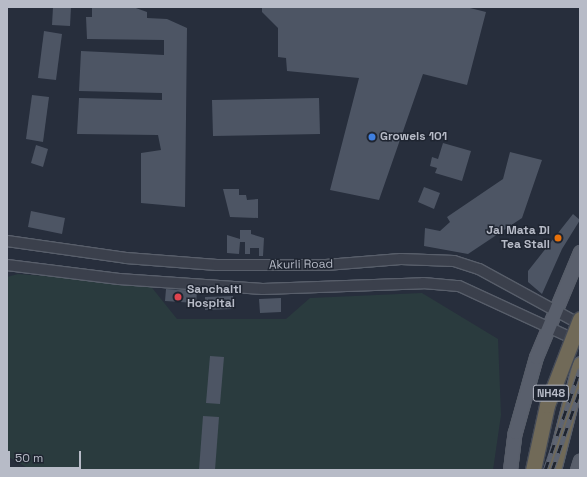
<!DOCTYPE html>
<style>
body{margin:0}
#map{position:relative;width:587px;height:477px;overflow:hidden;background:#272e3c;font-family:"Space Grotesk",sans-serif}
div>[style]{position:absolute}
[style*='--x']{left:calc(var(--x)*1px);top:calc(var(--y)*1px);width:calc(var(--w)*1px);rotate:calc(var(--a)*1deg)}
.green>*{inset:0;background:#2a3b3e}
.building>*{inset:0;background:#4d5564}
.roads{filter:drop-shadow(1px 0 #585e6a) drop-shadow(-1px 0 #585e6a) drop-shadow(0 1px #585e6a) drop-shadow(0 -1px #585e6a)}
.minor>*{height:10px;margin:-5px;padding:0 5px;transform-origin:5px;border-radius:5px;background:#3b404c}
.major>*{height:13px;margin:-6.5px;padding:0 6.5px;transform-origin:6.5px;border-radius:6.5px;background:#595f6c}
.highway>*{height:15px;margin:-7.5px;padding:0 7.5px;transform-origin:7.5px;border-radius:7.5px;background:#716a58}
.rail>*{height:4.5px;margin-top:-2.25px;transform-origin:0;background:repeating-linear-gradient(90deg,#1f2531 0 9px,#5d6473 0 18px);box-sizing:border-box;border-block:1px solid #5d6473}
.bridges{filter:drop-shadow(1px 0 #454b57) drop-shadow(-1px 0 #454b57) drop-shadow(0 1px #454b57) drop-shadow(0 -1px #454b57)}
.highway-bridge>*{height:15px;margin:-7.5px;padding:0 7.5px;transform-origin:7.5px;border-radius:7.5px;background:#716a58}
.dots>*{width:11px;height:11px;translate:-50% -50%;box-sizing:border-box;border:2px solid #1f2531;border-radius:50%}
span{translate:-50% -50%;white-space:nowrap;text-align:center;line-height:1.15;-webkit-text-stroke:3px #1f2531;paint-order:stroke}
.shield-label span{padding:1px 3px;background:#1f2531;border:1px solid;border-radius:3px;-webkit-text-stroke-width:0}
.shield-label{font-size:11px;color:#b7bbc7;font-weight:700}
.poi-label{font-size:12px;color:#b7bbc7;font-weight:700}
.left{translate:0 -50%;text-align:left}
.right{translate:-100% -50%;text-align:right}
.street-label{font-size:12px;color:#b7bbc7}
.frame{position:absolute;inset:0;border:8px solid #b7bbc7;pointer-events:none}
.scale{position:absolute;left:8px;top:451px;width:73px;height:18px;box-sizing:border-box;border:2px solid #b7bbc7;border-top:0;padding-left:5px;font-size:12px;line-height:14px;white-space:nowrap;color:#b7bbc7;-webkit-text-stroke:3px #1f2531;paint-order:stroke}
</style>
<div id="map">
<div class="green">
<i style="clip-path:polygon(18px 274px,149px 284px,177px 319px,286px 319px,310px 298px,422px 293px,498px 339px,501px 415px,493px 470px,31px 470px,7px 456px,7px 277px)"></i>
</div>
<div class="building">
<i style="clip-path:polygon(53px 7px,71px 7px,70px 26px,52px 25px)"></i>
<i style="clip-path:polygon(92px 7px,133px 7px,147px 12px,147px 18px,167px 19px,187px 28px,185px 207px,141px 203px,141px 153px,161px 150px,158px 135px,77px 134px,79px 98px,162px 100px,162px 93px,79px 91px,81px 51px,164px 55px,164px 40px,87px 39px,86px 17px,92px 17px)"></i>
<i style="clip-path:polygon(262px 7px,466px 7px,486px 12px,467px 85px,423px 74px,379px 200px,330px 190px,359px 78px,287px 71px,286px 58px,278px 57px,278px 28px,262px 12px)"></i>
<i style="clip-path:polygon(44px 31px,62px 34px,56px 80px,38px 78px)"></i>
<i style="clip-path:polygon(32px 95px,49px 97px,43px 142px,26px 139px)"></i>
<i style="clip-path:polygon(319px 98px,320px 134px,213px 136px,212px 100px)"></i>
<i style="clip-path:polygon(443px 143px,471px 151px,462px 181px,435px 173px,437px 168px,430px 166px,432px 157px,438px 159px)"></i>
<i style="clip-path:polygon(36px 145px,48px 149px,43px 167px,31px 163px)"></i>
<i style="clip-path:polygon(510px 152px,542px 160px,522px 218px,468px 254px,424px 246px,425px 228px,440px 231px,450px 222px,447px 217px,503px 179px)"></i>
<i style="clip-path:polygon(424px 187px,440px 193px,434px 209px,418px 202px)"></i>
<i style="clip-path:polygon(223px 189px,239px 189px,239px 195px,246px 195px,247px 200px,258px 199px,258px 218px,230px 217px)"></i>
<i style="clip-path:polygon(31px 211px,65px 218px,62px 234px,28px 227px)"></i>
<i style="clip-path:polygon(573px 214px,580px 220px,562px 249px,542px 294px,528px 282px,528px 271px)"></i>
<i style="clip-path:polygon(240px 230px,251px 230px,251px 234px,264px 238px,263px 256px,259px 256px,259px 248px,250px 248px,250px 254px,245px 254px,245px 242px,240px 242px,239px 254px,227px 253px,227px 235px,240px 239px)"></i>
<i style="clip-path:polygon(166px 289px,197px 291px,196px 303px,165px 301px)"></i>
<i style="clip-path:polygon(233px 296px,233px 309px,205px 310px,205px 297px)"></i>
<i style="clip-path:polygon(281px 298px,281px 312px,260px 313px,259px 299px)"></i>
<i style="clip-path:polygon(210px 356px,224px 357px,220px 404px,206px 403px)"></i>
<i style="clip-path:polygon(203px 416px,219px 417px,215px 470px,199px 470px)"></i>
</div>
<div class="roads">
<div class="minor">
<i style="--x:7;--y:241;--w:120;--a:8.1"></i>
<i style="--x:126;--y:258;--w:91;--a:4.4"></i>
<i style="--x:217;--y:265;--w:109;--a:0"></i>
<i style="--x:326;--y:265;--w:75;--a:-4.6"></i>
<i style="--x:401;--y:259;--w:53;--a:2.2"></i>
<i style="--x:454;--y:261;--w:26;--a:18"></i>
<i style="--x:479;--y:269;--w:115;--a:28.6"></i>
<i style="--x:7;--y:265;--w:113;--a:7.1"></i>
<i style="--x:119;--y:279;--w:144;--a:4"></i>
<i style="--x:263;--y:289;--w:160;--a:-2.1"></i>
<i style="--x:423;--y:283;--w:36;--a:5"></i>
<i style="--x:459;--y:286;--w:133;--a:24.8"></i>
</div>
<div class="major">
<i style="--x:510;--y:470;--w:38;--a:-83"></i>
<i style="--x:515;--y:432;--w:78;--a:-74.4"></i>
<i style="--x:536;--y:357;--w:114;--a:-67.3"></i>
<i style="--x:577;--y:470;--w:10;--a:-73"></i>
</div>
<div class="highway">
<i style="--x:553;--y:470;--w:109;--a:-75.7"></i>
</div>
</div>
<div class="rail">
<i style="--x:545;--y:470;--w:107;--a:-70.9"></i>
<i style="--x:552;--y:470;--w:85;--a:-70.7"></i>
</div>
<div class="bridges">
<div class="highway-bridge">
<i style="--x:533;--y:470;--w:66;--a:-77.8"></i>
<i style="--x:547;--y:405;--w:92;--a:-69"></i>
</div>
</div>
<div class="dots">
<i style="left:372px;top:137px;background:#3f7fe0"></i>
<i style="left:558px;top:238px;background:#e8710a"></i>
<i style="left:178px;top:297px;background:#e0444e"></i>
</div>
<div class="shield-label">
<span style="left:551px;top:393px">NH48</span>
</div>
<div class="poi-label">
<span class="left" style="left:380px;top:137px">Growels 101</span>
<span class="right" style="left:550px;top:238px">Jai Mata Di<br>Tea Stall</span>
<span class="left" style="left:187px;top:297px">Sanchaiti<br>Hospital</span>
</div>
<div class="street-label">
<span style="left:301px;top:265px;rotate:-1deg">Akurli Road</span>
</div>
<div class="frame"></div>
<div class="scale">50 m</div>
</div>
